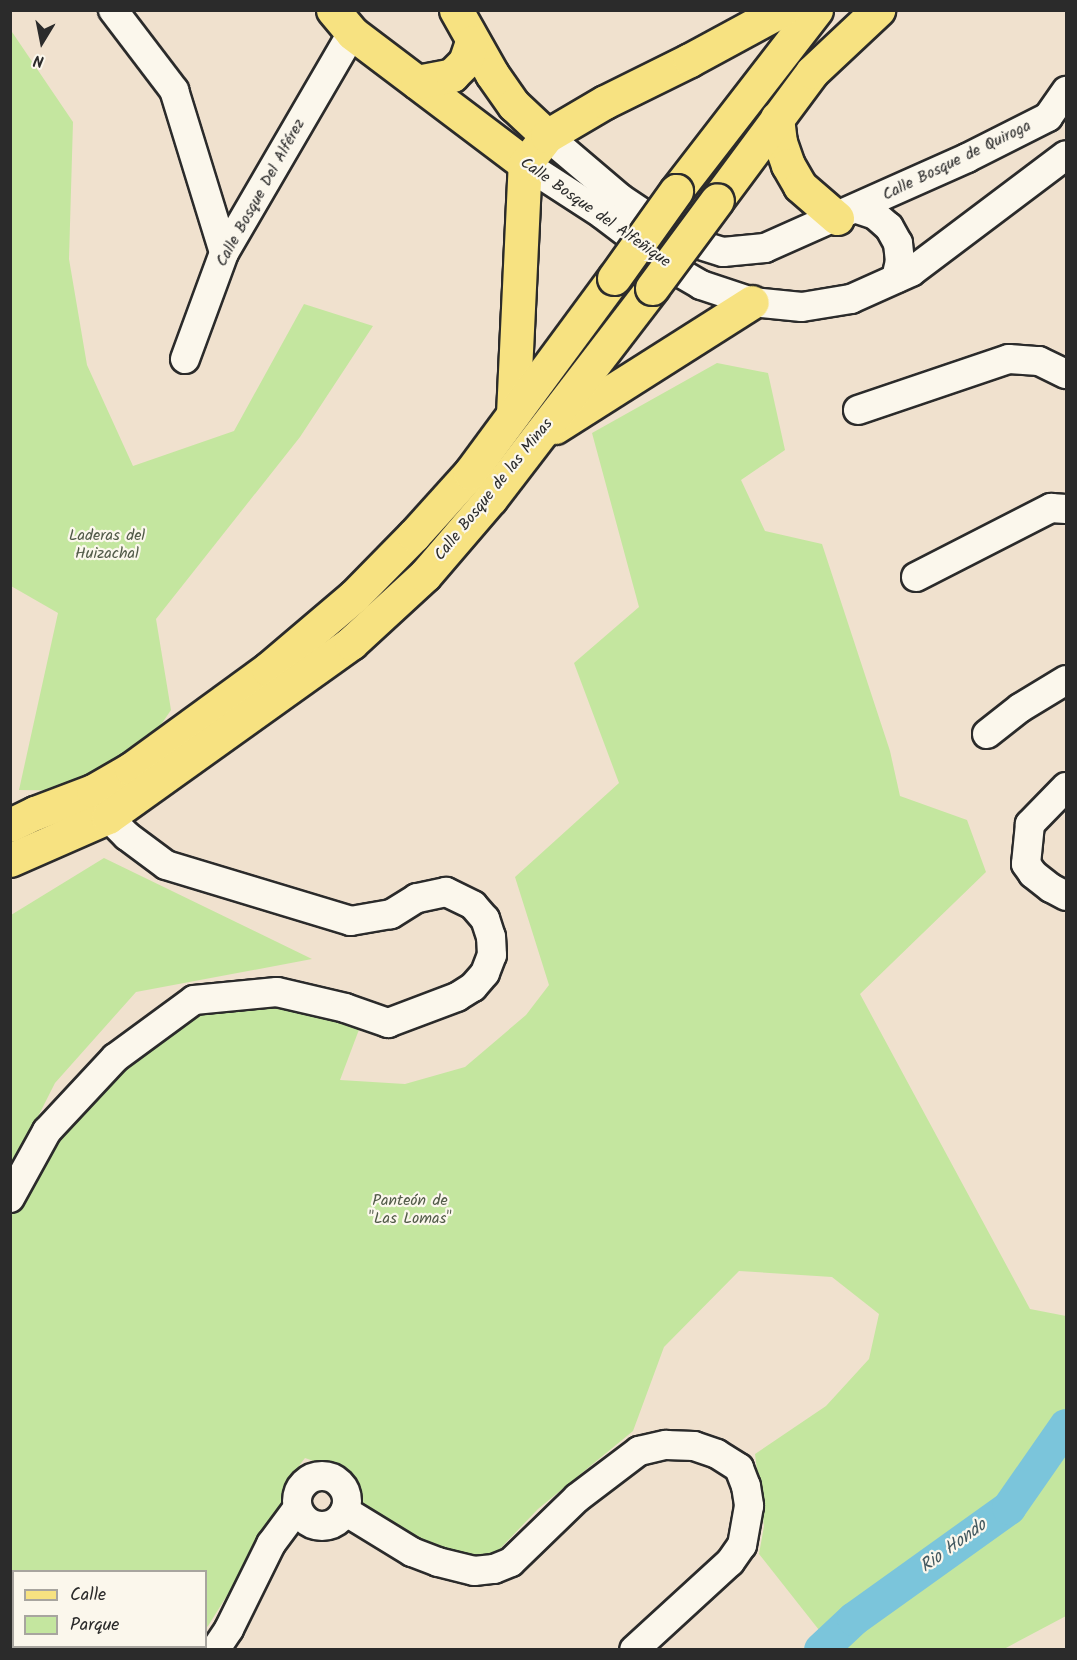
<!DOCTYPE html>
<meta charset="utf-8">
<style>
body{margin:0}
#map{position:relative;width:1077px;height:1660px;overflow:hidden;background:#f0e1ce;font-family:Kalam,sans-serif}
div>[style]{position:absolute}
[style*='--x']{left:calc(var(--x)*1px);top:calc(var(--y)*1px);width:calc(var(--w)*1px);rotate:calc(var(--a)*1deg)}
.green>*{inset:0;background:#c4e69f}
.river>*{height:34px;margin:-17px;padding:0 17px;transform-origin:17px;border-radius:17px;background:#7bc5db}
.roads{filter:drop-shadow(2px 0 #2b2b2b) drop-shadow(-2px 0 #2b2b2b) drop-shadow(0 2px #2b2b2b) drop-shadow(0 -2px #2b2b2b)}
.minor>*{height:28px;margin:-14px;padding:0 14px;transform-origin:14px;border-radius:14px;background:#fbf7ec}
.minor>.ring{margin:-14px;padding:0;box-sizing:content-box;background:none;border:28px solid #fbf7ec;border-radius:50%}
.major>*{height:33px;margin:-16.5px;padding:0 16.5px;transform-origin:16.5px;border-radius:16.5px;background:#f7e281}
.bridges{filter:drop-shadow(2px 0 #2b2b2b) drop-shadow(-2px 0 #2b2b2b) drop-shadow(0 2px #2b2b2b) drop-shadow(0 -2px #2b2b2b)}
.major-bridge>*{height:33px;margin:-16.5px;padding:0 16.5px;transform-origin:16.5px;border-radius:16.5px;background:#f7e281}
span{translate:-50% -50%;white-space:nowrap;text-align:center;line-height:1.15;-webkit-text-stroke:4.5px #fbf7ec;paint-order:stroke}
.street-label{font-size:16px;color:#2b2b2b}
.park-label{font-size:16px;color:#515a48}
.water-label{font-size:18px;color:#435960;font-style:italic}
.frame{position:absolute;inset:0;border:12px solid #2b2b2b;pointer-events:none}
.legend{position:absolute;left:12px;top:1570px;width:195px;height:78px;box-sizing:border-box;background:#fbf7ec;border:2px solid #a8a59f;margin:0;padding:8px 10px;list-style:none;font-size:18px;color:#2b2b2b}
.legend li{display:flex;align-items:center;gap:12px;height:30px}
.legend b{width:30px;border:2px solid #a8a59f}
.north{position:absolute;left:12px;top:12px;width:60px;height:60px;-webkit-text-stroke:4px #fbf7ec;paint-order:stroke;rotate:190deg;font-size:16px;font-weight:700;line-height:24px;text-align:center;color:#2b2b2b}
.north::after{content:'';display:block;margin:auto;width:21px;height:27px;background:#2b2b2b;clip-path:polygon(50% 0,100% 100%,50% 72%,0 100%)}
</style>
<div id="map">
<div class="green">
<i style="clip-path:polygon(10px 29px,73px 122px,69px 259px,87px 365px,133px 466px,234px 431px,304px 304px,373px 326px,300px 437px,156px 619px,171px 710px,131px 769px,93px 791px,19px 790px,58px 613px,11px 586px)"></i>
<i style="clip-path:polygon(717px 363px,768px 373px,785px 450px,741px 480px,765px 531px,822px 544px,890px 751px,900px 796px,967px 820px,986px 872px,860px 994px,1030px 1309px,1066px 1316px,1066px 1616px,1004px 1649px,834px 1649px,759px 1554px,764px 1526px,755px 1454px,826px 1406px,869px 1359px,879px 1314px,832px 1277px,739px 1271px,664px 1347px,633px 1431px,538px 1509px,496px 1553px,462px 1556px,430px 1544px,361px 1510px,354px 1480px,331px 1467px,305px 1458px,289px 1479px,281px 1509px,208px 1626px,206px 1628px,206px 1572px,14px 1572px,14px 1646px,175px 1647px,170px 1650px,116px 1650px,108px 1647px,102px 1650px,11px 1650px,11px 1215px,55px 1134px,121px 1065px,197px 1009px,280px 999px,360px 1027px,340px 1080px,405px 1084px,465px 1067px,526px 1015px,549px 985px,515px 877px,619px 783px,574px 663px,639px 607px,592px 433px)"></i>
<i style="clip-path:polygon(104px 858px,312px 959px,136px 992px,55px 1083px,11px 1170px,11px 915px)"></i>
</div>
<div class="river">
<i style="--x:821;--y:1650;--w:45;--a:-43.2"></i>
<i style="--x:854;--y:1619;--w:191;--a:-35.6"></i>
<i style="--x:1009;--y:1508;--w:100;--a:-55.2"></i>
</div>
<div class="roads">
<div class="minor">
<i style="--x:113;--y:10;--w:101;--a:52.7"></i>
<i style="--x:174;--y:90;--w:170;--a:72.9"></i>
<i style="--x:547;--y:136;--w:96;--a:40.3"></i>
<i style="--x:620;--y:198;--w:73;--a:33.9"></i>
<i style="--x:681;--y:239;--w:44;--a:17.2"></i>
<i style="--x:723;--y:252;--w:42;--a:-5.4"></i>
<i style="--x:765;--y:248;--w:221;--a:-24"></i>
<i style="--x:967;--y:158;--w:91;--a:-26.8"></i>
<i style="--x:1048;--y:117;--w:32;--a:-55"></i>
<i style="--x:525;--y:164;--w:92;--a:33"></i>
<i style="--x:602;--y:214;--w:94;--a:37.2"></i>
<i style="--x:677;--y:271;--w:28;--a:30"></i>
<i style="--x:701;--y:285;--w:54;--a:18.4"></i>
<i style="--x:752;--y:302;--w:50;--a:5.7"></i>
<i style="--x:802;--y:307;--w:50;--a:-9.3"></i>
<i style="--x:851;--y:299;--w:66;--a:-24.2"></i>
<i style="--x:911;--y:272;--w:194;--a:-37"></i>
<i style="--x:857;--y:209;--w:19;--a:18"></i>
<i style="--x:875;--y:215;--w:18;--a:41"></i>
<i style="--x:889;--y:227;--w:18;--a:61"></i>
<i style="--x:898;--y:243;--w:18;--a:84"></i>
<i style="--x:900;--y:261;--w:18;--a:103"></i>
<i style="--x:185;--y:359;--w:113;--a:-69.8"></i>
<i style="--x:224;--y:253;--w:255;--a:-59.8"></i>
<i style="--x:858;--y:410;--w:159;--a:-18.7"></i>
<i style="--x:1009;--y:359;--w:30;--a:4"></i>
<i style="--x:1039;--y:361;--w:30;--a:26"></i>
<i style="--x:916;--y:577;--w:152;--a:-27.1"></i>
<i style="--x:1051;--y:508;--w:15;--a:4"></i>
<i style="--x:987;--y:734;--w:42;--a:-38.2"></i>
<i style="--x:1020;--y:708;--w:54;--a:-31.3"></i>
<i style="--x:1066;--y:787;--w:52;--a:134.2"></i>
<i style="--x:1030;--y:824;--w:40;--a:95.7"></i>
<i style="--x:1026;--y:864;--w:12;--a:55"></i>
<i style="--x:1033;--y:874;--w:23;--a:38"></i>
<i style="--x:1051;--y:888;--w:17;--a:28"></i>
<i style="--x:10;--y:1198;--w:77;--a:-61.1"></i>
<i style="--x:47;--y:1131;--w:100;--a:-47"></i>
<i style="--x:115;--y:1058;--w:98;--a:-36.3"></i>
<i style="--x:194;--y:1000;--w:83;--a:-5.5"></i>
<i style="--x:277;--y:992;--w:70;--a:13.2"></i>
<i style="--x:345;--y:1008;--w:46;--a:19.2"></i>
<i style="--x:388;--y:1023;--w:74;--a:-20.6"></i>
<i style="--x:457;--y:997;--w:19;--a:-32"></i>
<i style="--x:473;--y:987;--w:18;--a:-49"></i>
<i style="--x:485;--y:973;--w:19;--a:-69"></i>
<i style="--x:492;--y:955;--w:18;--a:-93"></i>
<i style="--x:491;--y:937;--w:19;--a:-108"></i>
<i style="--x:485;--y:919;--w:18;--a:-131"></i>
<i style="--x:473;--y:905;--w:30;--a:-154"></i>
<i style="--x:446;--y:892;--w:30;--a:168"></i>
<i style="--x:417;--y:898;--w:31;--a:148"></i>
<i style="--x:391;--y:914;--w:41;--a:170.1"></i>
<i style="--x:351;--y:921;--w:193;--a:-163.2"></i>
<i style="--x:166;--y:865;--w:49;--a:-143.4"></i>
<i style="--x:127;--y:836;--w:27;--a:-135"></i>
<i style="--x:108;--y:817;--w:23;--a:-119"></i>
<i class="ring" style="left:297px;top:1476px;width:22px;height:22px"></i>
<i style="--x:345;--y:1511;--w:79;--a:31.5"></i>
<i style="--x:412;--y:1552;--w:28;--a:21"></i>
<i style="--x:438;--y:1562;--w:37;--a:14"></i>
<i style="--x:474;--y:1571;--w:20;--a:-6"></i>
<i style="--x:494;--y:1569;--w:18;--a:-22"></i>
<i style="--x:511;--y:1562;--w:92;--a:-44.1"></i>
<i style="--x:577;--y:1498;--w:78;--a:-37.2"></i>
<i style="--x:639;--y:1451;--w:28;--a:-13"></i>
<i style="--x:666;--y:1445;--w:28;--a:2"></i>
<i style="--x:694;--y:1446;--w:24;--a:19"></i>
<i style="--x:717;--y:1454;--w:26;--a:32"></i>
<i style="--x:739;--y:1468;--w:19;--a:69"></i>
<i style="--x:746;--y:1486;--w:20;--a:81"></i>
<i style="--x:749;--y:1506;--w:40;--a:100"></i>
<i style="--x:742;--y:1545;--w:21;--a:125"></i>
<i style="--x:730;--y:1562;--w:130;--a:137.5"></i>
<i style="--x:215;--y:1650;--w:25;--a:-56"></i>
<i style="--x:229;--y:1629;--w:95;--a:-63.7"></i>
<i style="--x:271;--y:1544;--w:44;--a:-53.4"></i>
</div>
<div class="major">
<i style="--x:333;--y:10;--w:30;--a:50"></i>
<i style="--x:352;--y:33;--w:217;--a:37.1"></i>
<i style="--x:456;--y:10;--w:73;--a:60.6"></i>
<i style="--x:492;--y:74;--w:38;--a:55"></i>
<i style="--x:514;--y:105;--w:45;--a:43.2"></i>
<i style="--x:417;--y:82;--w:36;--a:-11"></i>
<i style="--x:452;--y:75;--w:18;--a:-45"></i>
<i style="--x:465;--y:62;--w:21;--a:-71"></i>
<i style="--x:777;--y:118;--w:24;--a:83"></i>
<i style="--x:780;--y:142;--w:24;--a:71"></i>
<i style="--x:788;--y:165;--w:24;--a:60"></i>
<i style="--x:800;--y:186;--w:49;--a:40.9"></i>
<i style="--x:676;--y:191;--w:229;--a:-52.3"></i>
<i style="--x:717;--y:200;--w:159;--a:-53.4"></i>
<i style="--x:812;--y:72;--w:91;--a:-43.2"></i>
<i style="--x:513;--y:414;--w:250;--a:-87.3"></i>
<i style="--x:525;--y:164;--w:36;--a:-52"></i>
<i style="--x:547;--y:136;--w:67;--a:-30.4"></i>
<i style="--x:605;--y:102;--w:95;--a:-26.3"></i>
<i style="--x:690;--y:60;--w:105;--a:-28.5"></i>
<i style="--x:555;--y:427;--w:233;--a:-32.4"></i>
<i style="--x:10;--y:825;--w:28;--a:-26"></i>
<i style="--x:35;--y:813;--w:62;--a:-20.8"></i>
<i style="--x:93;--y:791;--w:44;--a:-30.1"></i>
<i style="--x:131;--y:769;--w:170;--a:-36.1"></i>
<i style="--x:268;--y:669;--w:113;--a:-40.3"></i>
<i style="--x:354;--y:596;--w:86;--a:-45.5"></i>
<i style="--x:414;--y:535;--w:84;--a:-47.9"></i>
<i style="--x:470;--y:473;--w:242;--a:-53.6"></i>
<i style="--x:10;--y:860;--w:107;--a:-23.7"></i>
<i style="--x:108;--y:817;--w:299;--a:-35.6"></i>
<i style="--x:351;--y:643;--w:100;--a:-42.6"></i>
<i style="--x:425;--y:575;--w:101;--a:-49.4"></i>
<i style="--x:491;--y:498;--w:265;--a:-52.5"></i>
</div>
</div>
<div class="bridges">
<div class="major-bridge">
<i style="--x:614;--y:278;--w:107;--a:-54.5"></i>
<i style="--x:652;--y:288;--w:109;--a:-53.5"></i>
</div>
</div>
<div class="street-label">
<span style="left:957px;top:161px;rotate:-26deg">Calle Bosque de Quiroga</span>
<span style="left:261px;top:193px;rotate:-61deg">Calle Bosque Del Alférez</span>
<span style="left:595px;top:213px;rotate:35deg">Calle Bosque del Alfeñique</span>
<span style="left:494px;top:490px;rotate:-51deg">Calle Bosque de las Minas</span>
</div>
<div class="park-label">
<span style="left:107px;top:545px">Laderas del<br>Huizachal</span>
<span style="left:410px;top:1210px">Panteón de<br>"Las Lomas"</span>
</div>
<div class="water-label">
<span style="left:954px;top:1547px;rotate:-36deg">Rio Hondo</span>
</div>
<div class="frame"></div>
<ul class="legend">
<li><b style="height:8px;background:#f7e281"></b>Calle</li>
<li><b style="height:16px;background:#c4e69f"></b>Parque</li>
</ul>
<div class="north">N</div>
</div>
